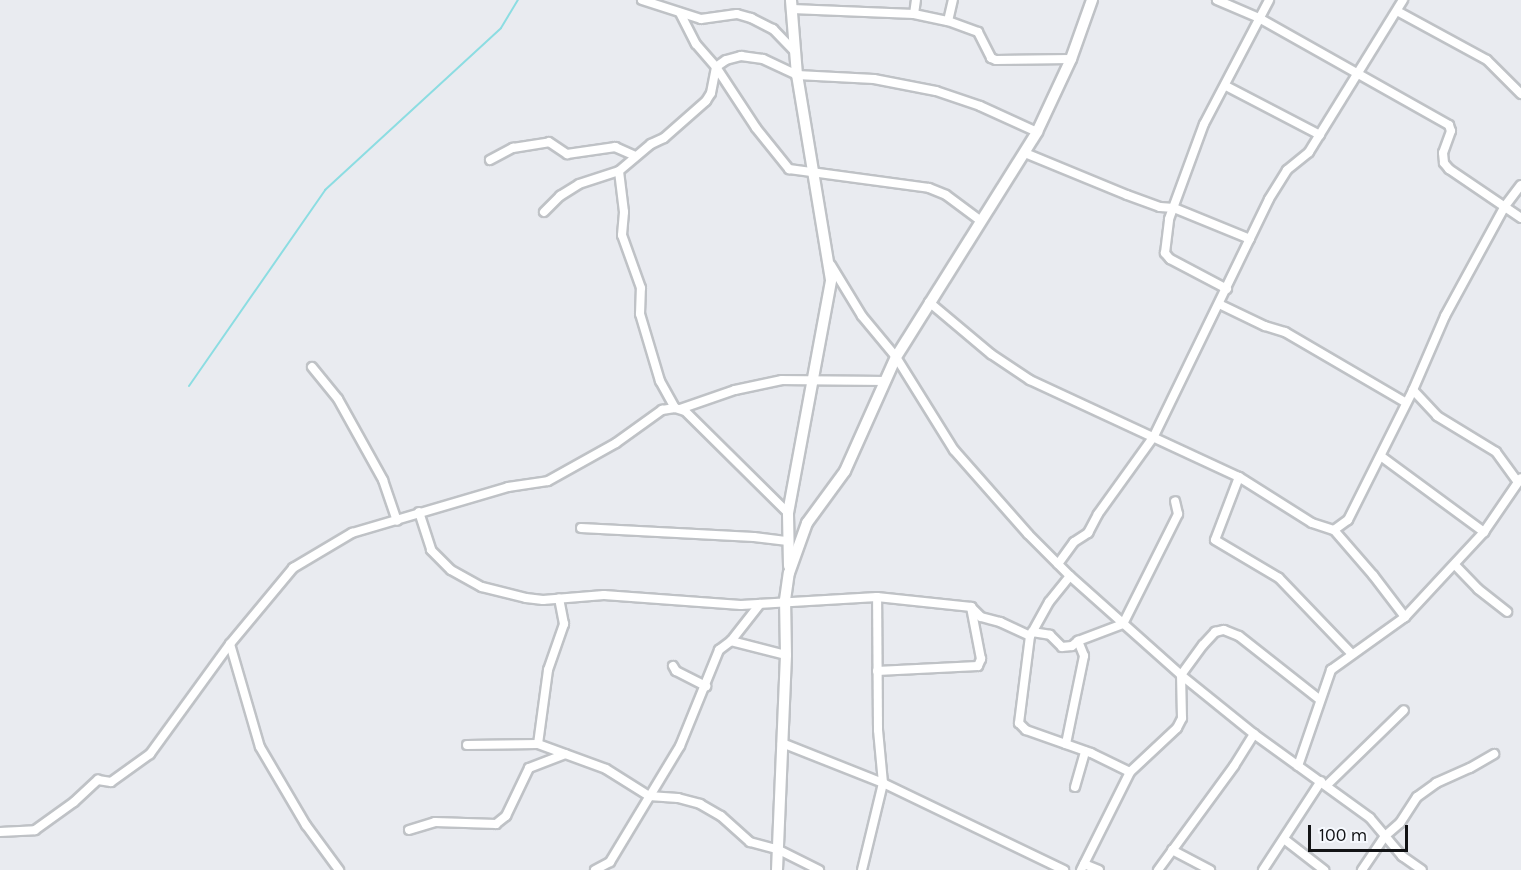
<!DOCTYPE html>
<style>
body{margin:0}
#map{position:relative;width:1521px;height:870px;overflow:hidden;background:#e9ebf0;font-family:Karla,sans-serif}
div>[style]{position:absolute}
[style*='--x']{left:calc(var(--x)*1px);top:calc(var(--y)*1px);width:calc(var(--w)*1px);rotate:calc(var(--a)*1deg)}
.stream>*{height:2px;margin:-1px;padding:0 1px;transform-origin:1px;border-radius:1px;background:#8cdde2}
.roads{filter:drop-shadow(2px 0 #bfc2c6) drop-shadow(-2px 0 #bfc2c6) drop-shadow(0 2px #bfc2c6) drop-shadow(0 -2px #bfc2c6)}
.street>*{height:8px;margin:-4px;padding:0 4px;transform-origin:4px;border-radius:4px;background:#fff}
.secondary>*{height:10px;margin:-5px;padding:0 5px;transform-origin:5px;border-radius:5px;background:#fff}
span{translate:-50% -50%;white-space:nowrap;text-align:center;line-height:1.15;-webkit-text-stroke:4.5px #f6f9fe;paint-order:stroke}
.scale{position:absolute;left:1308px;top:825px;width:100px;height:27px;box-sizing:border-box;border:3px solid #121315;border-top:0;padding-left:8px;font-size:18px;line-height:21px;white-space:nowrap;color:#121315;-webkit-text-stroke:4px #f6f9fe;paint-order:stroke}
</style>
<div id="map">
<div class="stream">
<i style="--x:189;--y:386;--w:239;--a:-55.2"></i>
<i style="--x:325;--y:190;--w:239;--a:-42.6"></i>
<i style="--x:501;--y:28;--w:33;--a:-59"></i>
</div>
<div class="roads">
<div class="street">
<i style="--x:642;--y:0;--w:62;--a:17.9"></i>
<i style="--x:701;--y:19;--w:36;--a:-8"></i>
<i style="--x:737;--y:14;--w:15;--a:16"></i>
<i style="--x:751;--y:18;--w:25;--a:27"></i>
<i style="--x:773;--y:29;--w:32;--a:46"></i>
<i style="--x:1217;--y:0;--w:46;--a:23.2"></i>
<i style="--x:1259;--y:18;--w:218;--a:29.4"></i>
<i style="--x:1449;--y:125;--w:6;--a:72"></i>
<i style="--x:1451;--y:131;--w:23;--a:110"></i>
<i style="--x:1443;--y:153;--w:10;--a:84"></i>
<i style="--x:1444;--y:163;--w:8;--a:50"></i>
<i style="--x:1449;--y:169;--w:87;--a:34.2"></i>
<i style="--x:792;--y:9;--w:122;--a:2.3"></i>
<i style="--x:914;--y:14;--w:35;--a:12"></i>
<i style="--x:948;--y:21;--w:32;--a:20"></i>
<i style="--x:978;--y:32;--w:29;--a:63"></i>
<i style="--x:991;--y:58;--w:5;--a:22"></i>
<i style="--x:996;--y:60;--w:75;--a:-0.8"></i>
<i style="--x:1397;--y:11;--w:102;--a:28.6"></i>
<i style="--x:1487;--y:60;--w:48;--a:45"></i>
<i style="--x:680;--y:13;--w:35;--a:63"></i>
<i style="--x:696;--y:44;--w:30;--a:49"></i>
<i style="--x:716;--y:67;--w:73;--a:56.7"></i>
<i style="--x:756;--y:128;--w:53;--a:51.2"></i>
<i style="--x:789;--y:169;--w:141;--a:7.7"></i>
<i style="--x:929;--y:188;--w:18;--a:22"></i>
<i style="--x:946;--y:195;--w:44;--a:36.6"></i>
<i style="--x:914;--y:14;--w:14;--a:-82"></i>
<i style="--x:948;--y:21;--w:22;--a:-77"></i>
<i style="--x:1226;--y:86;--w:106;--a:27.5"></i>
<i style="--x:1025;--y:153;--w:110;--a:22.4"></i>
<i style="--x:1127;--y:195;--w:35;--a:20"></i>
<i style="--x:1160;--y:207;--w:14;--a:4"></i>
<i style="--x:1174;--y:208;--w:82;--a:22.2"></i>
<i style="--x:490;--y:160;--w:26;--a:-28"></i>
<i style="--x:513;--y:148;--w:36;--a:-9"></i>
<i style="--x:549;--y:142;--w:22;--a:34"></i>
<i style="--x:567;--y:154;--w:49;--a:-8.3"></i>
<i style="--x:615;--y:147;--w:22;--a:24"></i>
<i style="--x:544;--y:212;--w:23;--a:-45"></i>
<i style="--x:560;--y:196;--w:22;--a:-32"></i>
<i style="--x:579;--y:184;--w:42;--a:-18"></i>
<i style="--x:831;--y:265;--w:60;--a:58.7"></i>
<i style="--x:862;--y:316;--w:53;--a:50.3"></i>
<i style="--x:896;--y:357;--w:110;--a:58.1"></i>
<i style="--x:954;--y:450;--w:112;--a:48.6"></i>
<i style="--x:1028;--y:534;--w:59;--a:45"></i>
<i style="--x:1070;--y:576;--w:149;--a:41.7"></i>
<i style="--x:1181;--y:675;--w:94;--a:38.9"></i>
<i style="--x:1254;--y:734;--w:143;--a:35.9"></i>
<i style="--x:1370;--y:818;--w:50;--a:49.9"></i>
<i style="--x:1402;--y:856;--w:24;--a:35"></i>
<i style="--x:1227;--y:289;--w:64;--a:-152.2"></i>
<i style="--x:1170;--y:259;--w:8;--a:-130"></i>
<i style="--x:1165;--y:253;--w:34;--a:-83"></i>
<i style="--x:1169;--y:219;--w:101;--a:-69.8"></i>
<i style="--x:1204;--y:124;--w:140;--a:-62.3"></i>
<i style="--x:929;--y:302;--w:81;--a:40"></i>
<i style="--x:991;--y:354;--w:47;--a:33.7"></i>
<i style="--x:1030;--y:380;--w:230;--a:24.9"></i>
<i style="--x:1239;--y:477;--w:86;--a:32.2"></i>
<i style="--x:1312;--y:523;--w:23;--a:18"></i>
<i style="--x:1334;--y:530;--w:60;--a:49.1"></i>
<i style="--x:1373;--y:575;--w:53;--a:52.7"></i>
<i style="--x:1219;--y:304;--w:51;--a:25.6"></i>
<i style="--x:1265;--y:326;--w:21;--a:17"></i>
<i style="--x:1285;--y:332;--w:139;--a:30.3"></i>
<i style="--x:312;--y:367;--w:41;--a:50.9"></i>
<i style="--x:338;--y:399;--w:93;--a:60.9"></i>
<i style="--x:383;--y:480;--w:43;--a:71.1"></i>
<i style="--x:1413;--y:390;--w:35;--a:47"></i>
<i style="--x:1437;--y:416;--w:69;--a:31.4"></i>
<i style="--x:1496;--y:452;--w:37;--a:54"></i>
<i style="--x:675;--y:408;--w:31;--a:-119"></i>
<i style="--x:660;--y:381;--w:70;--a:-106.6"></i>
<i style="--x:640;--y:314;--w:26;--a:-88"></i>
<i style="--x:641;--y:288;--w:56;--a:-109.7"></i>
<i style="--x:622;--y:235;--w:23;--a:-85"></i>
<i style="--x:624;--y:212;--w:41;--a:-97"></i>
<i style="--x:619;--y:171;--w:42;--a:-40.2"></i>
<i style="--x:651;--y:144;--w:14;--a:-25"></i>
<i style="--x:664;--y:138;--w:56;--a:-41.4"></i>
<i style="--x:706;--y:101;--w:9;--a:-58"></i>
<i style="--x:711;--y:93;--w:26;--a:-79"></i>
<i style="--x:716;--y:67;--w:12;--a:-35"></i>
<i style="--x:726;--y:60;--w:16;--a:-15"></i>
<i style="--x:741;--y:56;--w:22;--a:8"></i>
<i style="--x:763;--y:59;--w:38;--a:25"></i>
<i style="--x:797;--y:75;--w:77;--a:3"></i>
<i style="--x:874;--y:79;--w:63;--a:11"></i>
<i style="--x:936;--y:91;--w:46;--a:18.8"></i>
<i style="--x:980;--y:106;--w:63;--a:24.5"></i>
<i style="--x:680;--y:409;--w:58;--a:-19.1"></i>
<i style="--x:735;--y:390;--w:48;--a:-12"></i>
<i style="--x:782;--y:380;--w:101;--a:0.6"></i>
<i style="--x:1382;--y:457;--w:127;--a:36.3"></i>
<i style="--x:1239;--y:477;--w:67;--a:110.9"></i>
<i style="--x:1215;--y:540;--w:74;--a:30.7"></i>
<i style="--x:1279;--y:578;--w:105;--a:46.2"></i>
<i style="--x:419;--y:512;--w:40;--a:72"></i>
<i style="--x:431;--y:550;--w:28;--a:45"></i>
<i style="--x:451;--y:570;--w:35;--a:29"></i>
<i style="--x:482;--y:587;--w:45;--a:14"></i>
<i style="--x:526;--y:598;--w:17;--a:7"></i>
<i style="--x:543;--y:600;--w:61;--a:-4.7"></i>
<i style="--x:604;--y:595;--w:137;--a:4.2"></i>
<i style="--x:741;--y:605;--w:136;--a:-3.4"></i>
<i style="--x:877;--y:597;--w:95;--a:6.1"></i>
<i style="--x:971;--y:607;--w:14;--a:45"></i>
<i style="--x:981;--y:617;--w:20;--a:15"></i>
<i style="--x:1000;--y:622;--w:33;--a:25"></i>
<i style="--x:581;--y:528;--w:173;--a:3"></i>
<i style="--x:754;--y:537;--w:34;--a:7"></i>
<i style="--x:1334;--y:530;--w:17;--a:-36"></i>
<i style="--x:1348;--y:520;--w:145;--a:-63.4"></i>
<i style="--x:1413;--y:390;--w:81;--a:-66.6"></i>
<i style="--x:1445;--y:316;--w:125;--a:-61.4"></i>
<i style="--x:1505;--y:206;--w:26;--a:-53"></i>
<i style="--x:1058;--y:564;--w:27;--a:-54"></i>
<i style="--x:1074;--y:542;--w:17;--a:-33"></i>
<i style="--x:1088;--y:533;--w:21;--a:-62"></i>
<i style="--x:1098;--y:514;--w:96;--a:-54.3"></i>
<i style="--x:1154;--y:436;--w:263;--a:-64.1"></i>
<i style="--x:1269;--y:199;--w:34;--a:-58"></i>
<i style="--x:1287;--y:170;--w:28;--a:-39"></i>
<i style="--x:1309;--y:152;--w:179;--a:-58.3"></i>
<i style="--x:1455;--y:565;--w:33;--a:46"></i>
<i style="--x:1478;--y:589;--w:37;--a:38"></i>
<i style="--x:1070;--y:576;--w:33;--a:129"></i>
<i style="--x:1049;--y:602;--w:39;--a:119"></i>
<i style="--x:1030;--y:636;--w:88;--a:97.2"></i>
<i style="--x:1019;--y:723;--w:10;--a:45"></i>
<i style="--x:1026;--y:730;--w:69;--a:19.5"></i>
<i style="--x:1091;--y:753;--w:43;--a:26"></i>
<i style="--x:1032;--y:632;--w:18;--a:9"></i>
<i style="--x:1050;--y:635;--w:17;--a:45"></i>
<i style="--x:1062;--y:647;--w:10;--a:-6"></i>
<i style="--x:1072;--y:646;--w:8;--a:-40"></i>
<i style="--x:1078;--y:641;--w:16;--a:68"></i>
<i style="--x:1084;--y:656;--w:90;--a:101.6"></i>
<i style="--x:731;--y:641;--w:57;--a:14.3"></i>
<i style="--x:1078;--y:641;--w:48;--a:-20.7"></i>
<i style="--x:1123;--y:624;--w:123;--a:-63.4"></i>
<i style="--x:1178;--y:514;--w:13;--a:-103"></i>
<i style="--x:230;--y:644;--w:107;--a:73.8"></i>
<i style="--x:260;--y:747;--w:91;--a:59.5"></i>
<i style="--x:306;--y:825;--w:56;--a:53.7"></i>
<i style="--x:673;--y:666;--w:6;--a:59"></i>
<i style="--x:676;--y:671;--w:34;--a:27"></i>
<i style="--x:877;--y:671;--w:101;--a:-2.8"></i>
<i style="--x:978;--y:666;--w:8;--a:-67"></i>
<i style="--x:981;--y:659;--w:53;--a:-100.9"></i>
<i style="--x:782;--y:743;--w:109;--a:21.6"></i>
<i style="--x:883;--y:783;--w:201;--a:25.7"></i>
<i style="--x:538;--y:744;--w:75;--a:-82.3"></i>
<i style="--x:548;--y:670;--w:49;--a:-70.8"></i>
<i style="--x:564;--y:624;--w:26;--a:-101"></i>
<i style="--x:467;--y:745;--w:71;--a:-0.8"></i>
<i style="--x:538;--y:744;--w:72;--a:20.2"></i>
<i style="--x:606;--y:769;--w:51;--a:32.1"></i>
<i style="--x:649;--y:796;--w:29;--a:4"></i>
<i style="--x:678;--y:798;--w:23;--a:15"></i>
<i style="--x:700;--y:804;--w:24;--a:30"></i>
<i style="--x:721;--y:816;--w:39;--a:42"></i>
<i style="--x:750;--y:842;--w:28;--a:15"></i>
<i style="--x:777;--y:849;--w:47;--a:26.6"></i>
<i style="--x:1298;--y:766;--w:102;--a:-71"></i>
<i style="--x:1331;--y:670;--w:91;--a:-35.6"></i>
<i style="--x:1405;--y:617;--w:116;--a:-47.1"></i>
<i style="--x:1484;--y:532;--w:65;--a:-55.6"></i>
<i style="--x:1327;--y:785;--w:107;--a:-44.2"></i>
<i style="--x:1075;--y:787;--w:37;--a:-74"></i>
<i style="--x:409;--y:830;--w:27;--a:-17"></i>
<i style="--x:435;--y:822;--w:61;--a:1.9"></i>
<i style="--x:496;--y:824;--w:13;--a:-39"></i>
<i style="--x:506;--y:816;--w:53;--a:-64.4"></i>
<i style="--x:529;--y:768;--w:39;--a:-21"></i>
<i style="--x:0;--y:832;--w:35;--a:-3"></i>
<i style="--x:35;--y:830;--w:48;--a:-35.7"></i>
<i style="--x:74;--y:802;--w:33;--a:-43"></i>
<i style="--x:98;--y:780;--w:13;--a:9"></i>
<i style="--x:111;--y:782;--w:48;--a:-35.7"></i>
<i style="--x:150;--y:754;--w:136;--a:-54"></i>
<i style="--x:230;--y:644;--w:99;--a:-50.3"></i>
<i style="--x:293;--y:568;--w:69;--a:-30.7"></i>
<i style="--x:352;--y:533;--w:163;--a:-16.4"></i>
<i style="--x:508;--y:487;--w:40;--a:-8.5"></i>
<i style="--x:548;--y:481;--w:78;--a:-29.2"></i>
<i style="--x:616;--y:443;--w:57;--a:-35.7"></i>
<i style="--x:662;--y:410;--w:13;--a:-9"></i>
<i style="--x:675;--y:408;--w:10;--a:17"></i>
<i style="--x:685;--y:411;--w:145;--a:44.7"></i>
<i style="--x:1284;--y:839;--w:51;--a:37.8"></i>
<i style="--x:1172;--y:850;--w:43;--a:27.8"></i>
<i style="--x:1084;--y:864;--w:16;--a:22"></i>
<i style="--x:595;--y:870;--w:17;--a:-28"></i>
<i style="--x:610;--y:862;--w:135;--a:-58.9"></i>
<i style="--x:680;--y:746;--w:104;--a:-67.9"></i>
<i style="--x:719;--y:650;--w:15;--a:-37"></i>
<i style="--x:731;--y:641;--w:47;--a:-51.9"></i>
<i style="--x:862;--y:870;--w:89;--a:-76.4"></i>
<i style="--x:883;--y:783;--w:53;--a:-95.4"></i>
<i style="--x:878;--y:730;--w:133;--a:-90.4"></i>
<i style="--x:1081;--y:870;--w:110;--a:-63.4"></i>
<i style="--x:1130;--y:772;--w:64;--a:-43.1"></i>
<i style="--x:1177;--y:728;--w:11;--a:-63"></i>
<i style="--x:1182;--y:718;--w:43;--a:-91.3"></i>
<i style="--x:1181;--y:675;--w:37;--a:-54"></i>
<i style="--x:1203;--y:645;--w:18;--a:-47"></i>
<i style="--x:1215;--y:632;--w:9;--a:-13"></i>
<i style="--x:1224;--y:630;--w:16;--a:22"></i>
<i style="--x:1239;--y:636;--w:102;--a:38.2"></i>
<i style="--x:1158;--y:870;--w:129;--a:-53.8"></i>
<i style="--x:1234;--y:766;--w:38;--a:-58"></i>
<i style="--x:1263;--y:870;--w:106;--a:-56.9"></i>
<i style="--x:1362;--y:870;--w:41;--a:-55.9"></i>
<i style="--x:1385;--y:836;--w:20;--a:-41"></i>
<i style="--x:1400;--y:823;--w:31;--a:-57"></i>
<i style="--x:1417;--y:797;--w:24;--a:-36"></i>
<i style="--x:1436;--y:783;--w:37;--a:-24"></i>
<i style="--x:1470;--y:768;--w:28;--a:-30"></i>
</div>
<div class="secondary">
<i style="--x:789;--y:566;--w:53;--a:-91.1"></i>
<i style="--x:788;--y:513;--w:237;--a:-79.5"></i>
<i style="--x:831;--y:280;--w:208;--a:-99.4"></i>
<i style="--x:797;--y:75;--w:75;--a:-94.6"></i>
<i style="--x:777;--y:870;--w:215;--a:-87.6"></i>
<i style="--x:786;--y:655;--w:55;--a:-91"></i>
<i style="--x:785;--y:600;--w:27;--a:-82"></i>
<i style="--x:789;--y:573;--w:53;--a:-70.2"></i>
<i style="--x:807;--y:523;--w:64;--a:-53.8"></i>
<i style="--x:845;--y:471;--w:125;--a:-65.9"></i>
<i style="--x:896;--y:357;--w:266;--a:-57.9"></i>
<i style="--x:1037;--y:132;--w:81;--a:-65"></i>
<i style="--x:1071;--y:59;--w:63;--a:-70.4"></i>
</div>
</div>
<div class="scale">100 m</div>
</div>
